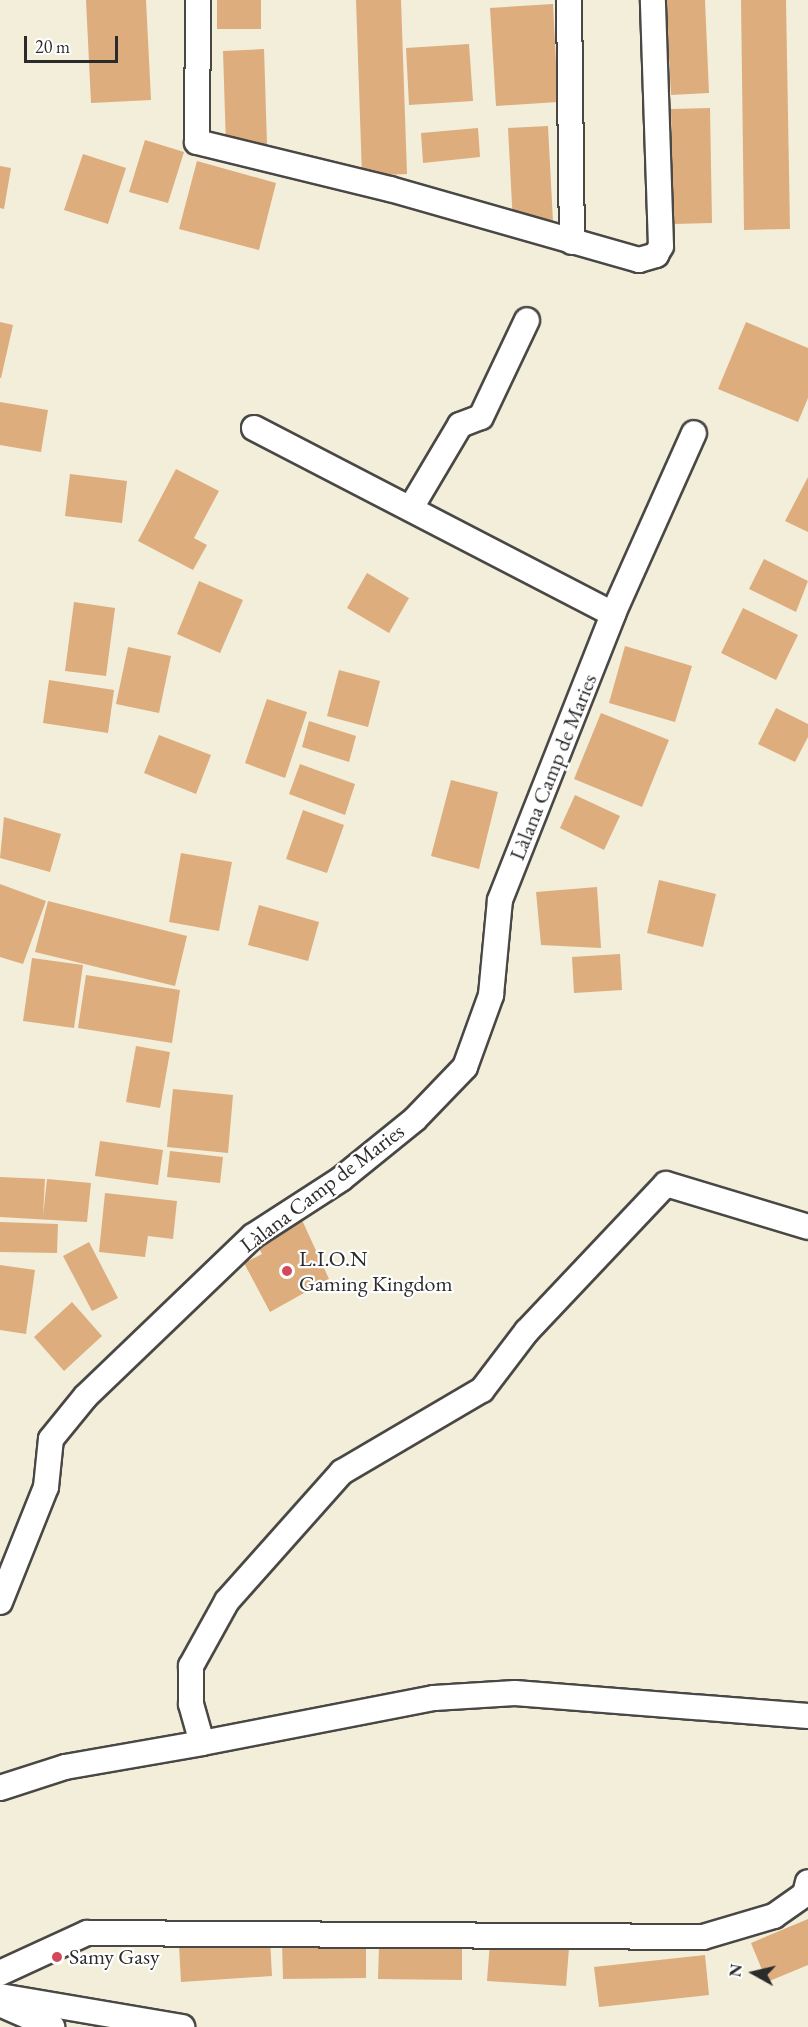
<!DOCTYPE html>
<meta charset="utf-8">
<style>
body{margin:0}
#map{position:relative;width:808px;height:2027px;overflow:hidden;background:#f2eeda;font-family:"EB Garamond",serif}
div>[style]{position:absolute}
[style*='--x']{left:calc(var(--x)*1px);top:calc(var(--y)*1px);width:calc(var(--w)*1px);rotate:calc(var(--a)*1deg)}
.building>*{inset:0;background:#ddad7e}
.roads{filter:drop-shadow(2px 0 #494845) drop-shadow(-2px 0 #494845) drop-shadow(0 2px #494845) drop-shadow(0 -2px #494845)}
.street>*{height:24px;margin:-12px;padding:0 12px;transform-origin:12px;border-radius:12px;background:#fff}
.dots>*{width:16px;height:16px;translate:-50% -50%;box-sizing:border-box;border:3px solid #fff;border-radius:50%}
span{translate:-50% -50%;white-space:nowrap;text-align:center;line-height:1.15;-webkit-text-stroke:4.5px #fff;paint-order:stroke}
.street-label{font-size:22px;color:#2b2b2b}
.poi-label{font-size:22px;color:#2b2b2b}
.left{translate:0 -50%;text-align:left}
.north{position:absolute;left:724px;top:1943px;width:60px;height:60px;-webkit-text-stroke:4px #fff;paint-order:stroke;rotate:278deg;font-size:16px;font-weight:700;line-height:24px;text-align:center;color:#2b2b2b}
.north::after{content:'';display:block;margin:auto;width:21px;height:27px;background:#2b2b2b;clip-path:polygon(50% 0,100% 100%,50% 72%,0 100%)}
.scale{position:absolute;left:24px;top:36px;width:94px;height:27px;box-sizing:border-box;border:3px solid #2b2b2b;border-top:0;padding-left:8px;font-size:18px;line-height:21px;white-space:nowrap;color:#2b2b2b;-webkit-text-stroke:4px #fff;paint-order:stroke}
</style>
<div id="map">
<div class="building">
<i style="clip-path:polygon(86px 0,146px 0,151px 100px,91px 103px)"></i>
<i style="clip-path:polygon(217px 0,261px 0,261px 29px,217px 29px)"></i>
<i style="clip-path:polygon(356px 0,401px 0,407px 174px,362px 176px)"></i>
<i style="clip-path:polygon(666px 0,705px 0,709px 93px,671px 95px)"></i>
<i style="clip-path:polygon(741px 0,786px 0,790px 229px,744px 230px)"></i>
<i style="clip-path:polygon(553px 4px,558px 102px,496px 106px,490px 8px)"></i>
<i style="clip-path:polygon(469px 44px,473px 101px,409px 105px,406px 48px)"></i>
<i style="clip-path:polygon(264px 49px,267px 144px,226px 146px,223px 51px)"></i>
<i style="clip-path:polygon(710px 108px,712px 223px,673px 224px,671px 109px)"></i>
<i style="clip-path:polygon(548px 126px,553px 222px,513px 224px,508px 128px)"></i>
<i style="clip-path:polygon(478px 128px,480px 157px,423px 163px,421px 133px)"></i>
<i style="clip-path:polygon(145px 140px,184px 152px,168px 203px,129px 192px)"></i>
<i style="clip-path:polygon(83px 154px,126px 168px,108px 224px,64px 210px)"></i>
<i style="clip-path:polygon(197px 161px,276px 183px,259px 250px,179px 229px)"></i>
<i style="clip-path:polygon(0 166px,11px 168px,4px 209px,0 208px)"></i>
<i style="clip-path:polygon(0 322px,13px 325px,1px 378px,0 378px)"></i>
<i style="clip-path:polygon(746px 322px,808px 348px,808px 398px,798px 422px,718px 389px)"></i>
<i style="clip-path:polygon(0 402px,48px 410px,41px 452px,0 445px)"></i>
<i style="clip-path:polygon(176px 469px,219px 491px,194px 538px,207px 545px,193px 570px,138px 541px)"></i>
<i style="clip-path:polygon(70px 474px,127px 481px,122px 523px,65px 516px)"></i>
<i style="clip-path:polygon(808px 477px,808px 532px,785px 521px)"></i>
<i style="clip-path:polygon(764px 559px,808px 581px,796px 612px,749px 589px)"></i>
<i style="clip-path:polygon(367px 573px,409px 598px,389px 633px,347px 608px)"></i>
<i style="clip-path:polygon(199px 581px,243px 600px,220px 653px,177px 634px)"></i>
<i style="clip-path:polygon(74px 602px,115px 608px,106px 676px,65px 671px)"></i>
<i style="clip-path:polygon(743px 608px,798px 635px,776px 680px,721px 653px)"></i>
<i style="clip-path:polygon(625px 646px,692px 666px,675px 722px,609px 703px)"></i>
<i style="clip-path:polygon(128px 647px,171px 656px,159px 713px,116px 704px)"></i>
<i style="clip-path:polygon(339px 670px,380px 681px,368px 727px,327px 716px)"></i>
<i style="clip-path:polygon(49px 680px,114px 690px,108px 733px,43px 723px)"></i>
<i style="clip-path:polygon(267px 699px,307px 712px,285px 778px,245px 763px)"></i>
<i style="clip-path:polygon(776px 708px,808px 724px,808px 737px,795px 762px,758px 744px)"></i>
<i style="clip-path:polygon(601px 713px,669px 740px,642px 807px,574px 779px)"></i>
<i style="clip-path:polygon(309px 721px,356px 736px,349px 762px,302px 747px)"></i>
<i style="clip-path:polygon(159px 735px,211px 755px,196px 794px,144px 773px)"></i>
<i style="clip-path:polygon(300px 764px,355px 784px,345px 815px,289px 794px)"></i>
<i style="clip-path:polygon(451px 780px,498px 792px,479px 869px,431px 856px)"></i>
<i style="clip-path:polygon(575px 795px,620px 816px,604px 850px,560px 828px)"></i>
<i style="clip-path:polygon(303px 810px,344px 825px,327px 873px,286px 859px)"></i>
<i style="clip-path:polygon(4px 817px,61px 834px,50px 872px,0 858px)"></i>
<i style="clip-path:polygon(181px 853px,232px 862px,219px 931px,169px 922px)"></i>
<i style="clip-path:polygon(659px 880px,716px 894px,703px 947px,647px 933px)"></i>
<i style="clip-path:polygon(0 884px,46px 901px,23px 964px,0 957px)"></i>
<i style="clip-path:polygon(597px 887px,601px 948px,541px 945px,536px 892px)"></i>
<i style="clip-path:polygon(48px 901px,187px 936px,175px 986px,35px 952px)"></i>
<i style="clip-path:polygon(259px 905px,319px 922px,308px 961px,248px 945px)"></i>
<i style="clip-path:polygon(620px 954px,622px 990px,574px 993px,572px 957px)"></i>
<i style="clip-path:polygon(32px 958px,83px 965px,74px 1028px,23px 1021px)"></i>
<i style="clip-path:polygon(86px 975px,180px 990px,172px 1043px,78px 1028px)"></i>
<i style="clip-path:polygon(136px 1046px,170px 1052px,160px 1108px,126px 1102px)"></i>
<i style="clip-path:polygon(173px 1089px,233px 1095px,228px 1153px,167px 1147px)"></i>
<i style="clip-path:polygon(100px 1141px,163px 1150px,158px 1185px,95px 1176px)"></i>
<i style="clip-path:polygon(170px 1151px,223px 1157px,220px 1183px,167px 1177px)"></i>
<i style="clip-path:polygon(0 1177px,45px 1179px,43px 1216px,47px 1179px,91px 1183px,87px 1222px,0 1217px)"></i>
<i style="clip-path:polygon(105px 1193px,177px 1201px,173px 1239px,148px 1236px,145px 1257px,99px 1252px)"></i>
<i style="clip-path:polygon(302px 1220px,329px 1279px,270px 1312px,244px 1263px,262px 1254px,256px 1242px)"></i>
<i style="clip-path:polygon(0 1222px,58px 1224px,57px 1253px,0 1252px)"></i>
<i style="clip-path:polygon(89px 1242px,118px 1298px,92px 1311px,63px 1256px)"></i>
<i style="clip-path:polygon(0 1265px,35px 1270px,26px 1334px,0 1330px)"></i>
<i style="clip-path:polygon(72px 1302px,102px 1336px,64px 1371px,34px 1337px)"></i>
<i style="clip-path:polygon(808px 1919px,808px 1965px,767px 1982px,751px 1943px)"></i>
<i style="clip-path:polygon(270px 1939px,272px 1976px,181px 1982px,179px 1945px)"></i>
<i style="clip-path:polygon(366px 1940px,366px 1978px,283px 1979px,282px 1942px)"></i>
<i style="clip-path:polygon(490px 1942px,569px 1948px,566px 1986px,487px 1981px)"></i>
<i style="clip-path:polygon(379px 1945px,462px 1946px,462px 1980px,378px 1979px)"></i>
<i style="clip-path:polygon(705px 1955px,709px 1995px,599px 2007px,594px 1967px)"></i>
</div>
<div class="roads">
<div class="street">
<i style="--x:198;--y:0;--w:142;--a:90.4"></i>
<i style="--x:197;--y:142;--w:199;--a:13.7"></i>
<i style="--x:390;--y:189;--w:259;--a:15.9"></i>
<i style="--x:639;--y:260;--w:18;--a:-16"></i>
<i style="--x:656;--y:255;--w:10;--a:-61"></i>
<i style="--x:661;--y:246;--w:246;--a:-91.9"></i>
<i style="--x:569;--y:0;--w:242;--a:89.3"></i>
<i style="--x:254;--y:428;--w:404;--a:27.4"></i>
<i style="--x:412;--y:506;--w:94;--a:-59.3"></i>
<i style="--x:460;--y:425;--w:22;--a:-21"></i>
<i style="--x:481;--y:417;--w:107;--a:-64.6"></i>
<i style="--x:0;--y:1602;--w:124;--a:-68.2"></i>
<i style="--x:46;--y:1487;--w:48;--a:-84.1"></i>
<i style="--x:51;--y:1439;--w:55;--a:-50.9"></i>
<i style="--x:86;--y:1396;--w:231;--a:-43.8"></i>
<i style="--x:253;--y:1236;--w:105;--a:-32.9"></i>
<i style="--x:341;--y:1179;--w:95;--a:-39"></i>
<i style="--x:415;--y:1119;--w:72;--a:-46.1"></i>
<i style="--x:465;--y:1067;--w:77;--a:-70.1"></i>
<i style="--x:491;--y:995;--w:95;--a:-84.6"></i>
<i style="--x:500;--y:900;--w:308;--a:-68.4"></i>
<i style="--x:613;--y:614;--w:198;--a:-65.9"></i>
<i style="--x:202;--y:1743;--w:236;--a:-11"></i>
<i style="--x:434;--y:1698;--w:81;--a:-3.5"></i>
<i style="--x:515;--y:1693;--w:294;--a:4.5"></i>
<i style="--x:0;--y:1788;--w:68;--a:-17.9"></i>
<i style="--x:65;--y:1767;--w:139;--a:-9.9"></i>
<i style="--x:202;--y:1743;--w:41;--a:-105.8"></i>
<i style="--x:191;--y:1704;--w:38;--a:-90"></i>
<i style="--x:191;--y:1666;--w:74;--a:-61"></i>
<i style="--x:227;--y:1601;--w:173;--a:-48.3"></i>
<i style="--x:342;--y:1472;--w:162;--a:-30.4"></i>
<i style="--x:482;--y:1390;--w:74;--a:-52.7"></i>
<i style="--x:527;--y:1331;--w:202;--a:-46.6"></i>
<i style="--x:666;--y:1184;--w:148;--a:16.8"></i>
<i style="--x:0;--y:1973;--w:96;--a:-24.7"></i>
<i style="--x:87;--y:1933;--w:616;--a:0.37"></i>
<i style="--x:703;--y:1937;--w:74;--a:-16.5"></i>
<i style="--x:774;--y:1916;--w:38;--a:-35"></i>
<i style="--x:805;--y:1894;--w:12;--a:-76"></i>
<i style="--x:0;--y:1996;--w:185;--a:9.7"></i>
<i style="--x:2;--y:2005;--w:55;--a:23.7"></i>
</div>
</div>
<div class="dots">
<i style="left:287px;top:1271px;background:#d1495b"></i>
<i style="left:57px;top:1957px;background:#d1495b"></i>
</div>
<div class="street-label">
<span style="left:553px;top:767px;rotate:-68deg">Làlana Camp de Maries</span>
<span style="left:322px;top:1188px;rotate:-37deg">Làlana Camp de Maries</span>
</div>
<div class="poi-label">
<span class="left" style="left:299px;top:1271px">L.I.O.N<br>Gaming Kingdom</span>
<span class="left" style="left:69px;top:1957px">Samy Gasy</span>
</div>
<div class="north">N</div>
<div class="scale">20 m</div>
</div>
